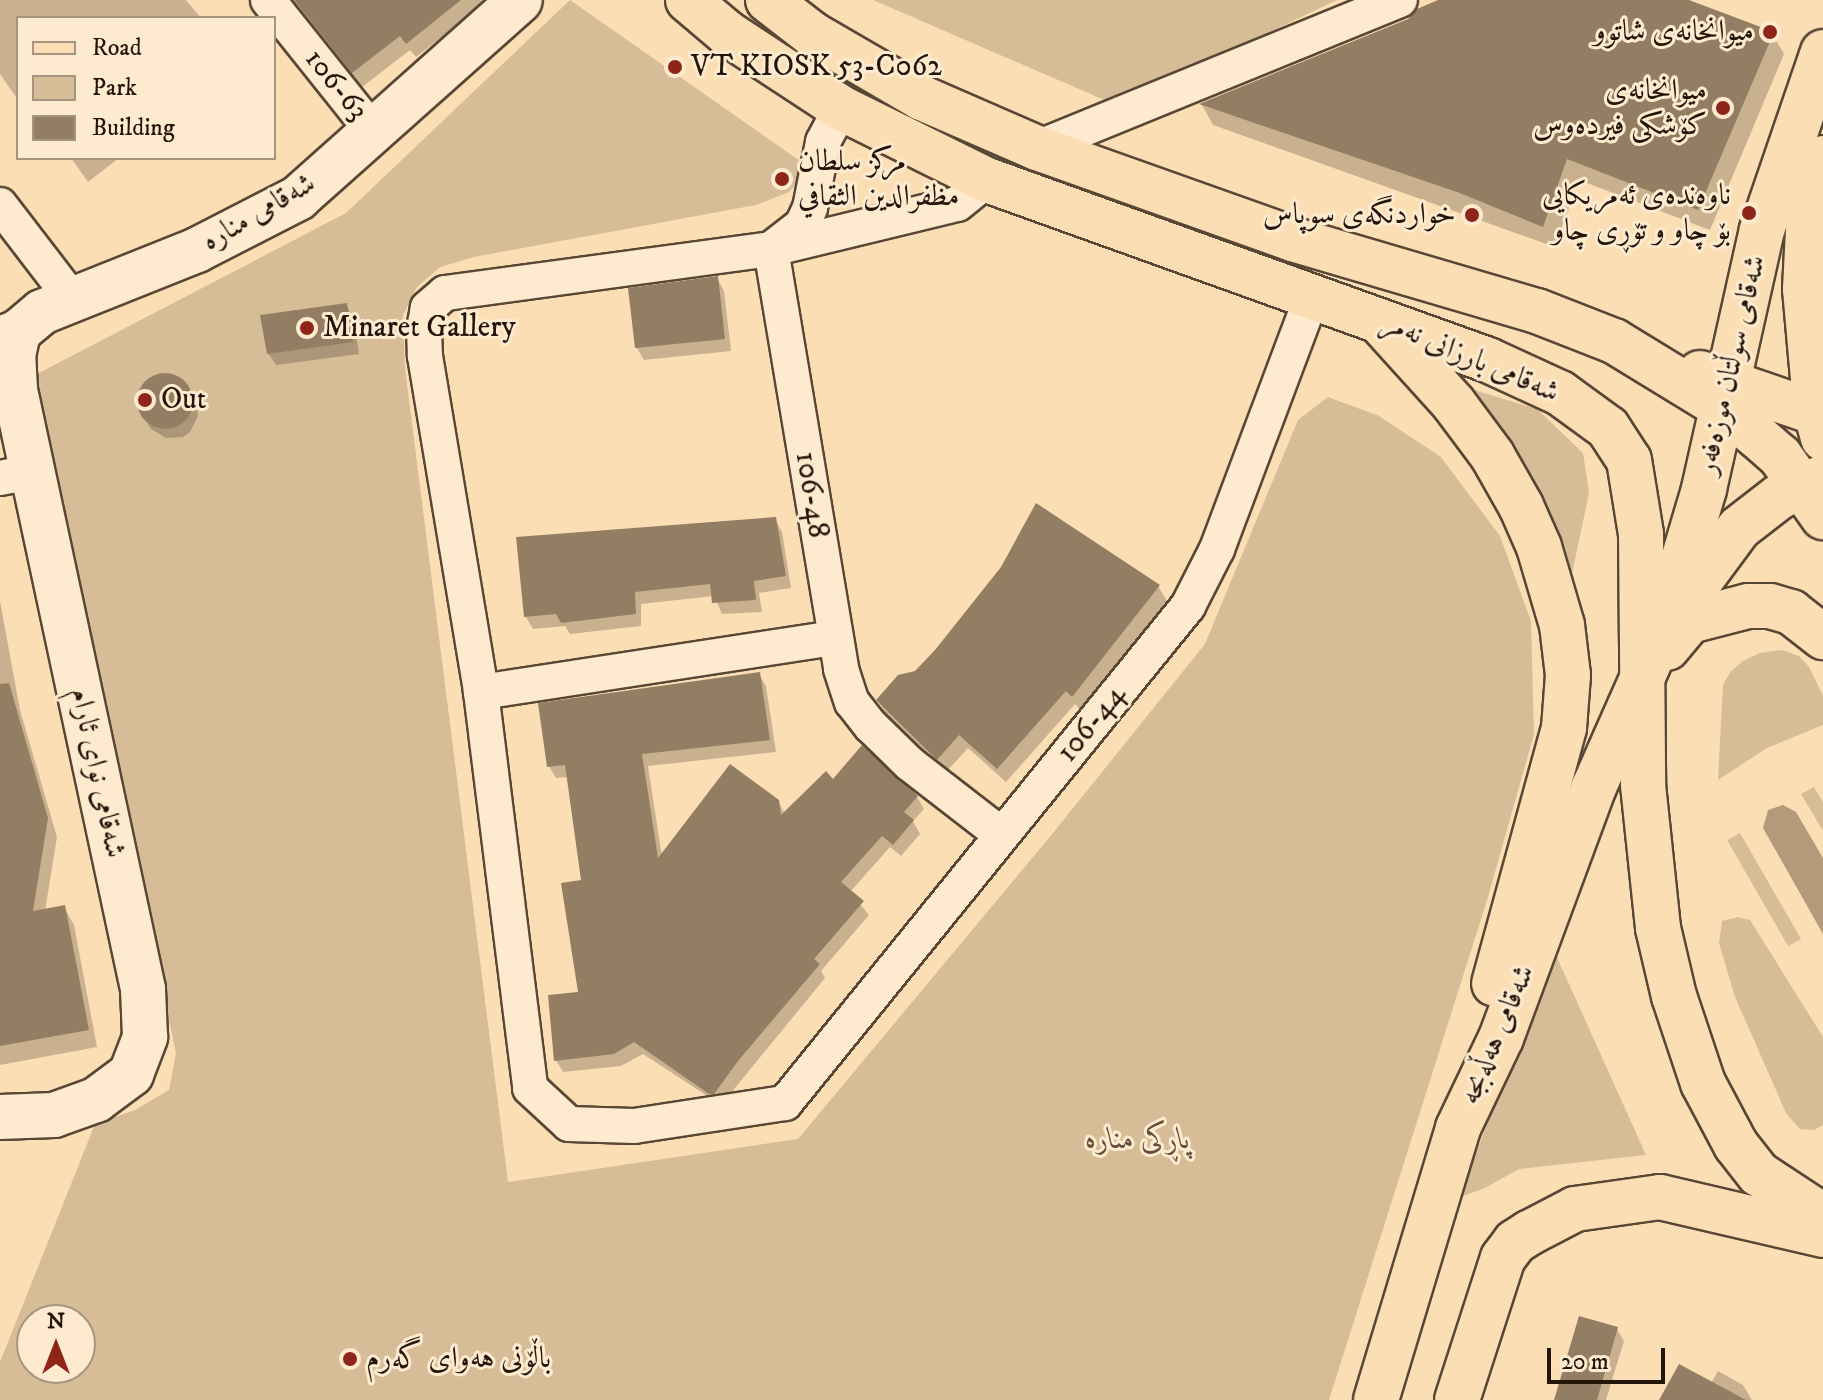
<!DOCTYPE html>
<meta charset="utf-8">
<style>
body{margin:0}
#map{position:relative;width:1823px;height:1400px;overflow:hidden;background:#fcdeb5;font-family:"IM FELL DW Pica",Amiri,serif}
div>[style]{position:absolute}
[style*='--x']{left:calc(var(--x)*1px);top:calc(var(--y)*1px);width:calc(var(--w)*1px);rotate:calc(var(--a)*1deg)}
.green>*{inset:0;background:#d7bc98}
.water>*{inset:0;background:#b29a7b}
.shadow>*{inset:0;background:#0003}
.building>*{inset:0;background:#937e63}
.round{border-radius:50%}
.roads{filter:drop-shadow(2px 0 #584735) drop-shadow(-2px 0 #584735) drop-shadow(0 2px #584735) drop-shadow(0 -2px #584735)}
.street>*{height:34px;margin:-17px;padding:0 17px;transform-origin:17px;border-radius:17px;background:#fdeacf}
.secondary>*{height:44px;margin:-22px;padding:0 22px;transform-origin:22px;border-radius:22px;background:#fdeacf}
.primary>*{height:44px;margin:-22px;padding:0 22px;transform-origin:22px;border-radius:22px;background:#fcdeb5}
.dots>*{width:22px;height:22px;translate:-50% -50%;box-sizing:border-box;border:4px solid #fdeacf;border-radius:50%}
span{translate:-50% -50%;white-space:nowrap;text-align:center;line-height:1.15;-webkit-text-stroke:6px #fdeacf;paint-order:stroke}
.poi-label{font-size:30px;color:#22150a}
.right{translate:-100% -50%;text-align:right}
.left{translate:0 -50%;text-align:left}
.street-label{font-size:30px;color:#22150a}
.park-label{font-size:30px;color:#614f3c;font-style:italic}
.legend{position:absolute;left:16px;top:16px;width:260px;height:144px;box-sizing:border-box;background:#fdeacf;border:2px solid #a59580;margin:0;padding:10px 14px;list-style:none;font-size:24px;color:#22150a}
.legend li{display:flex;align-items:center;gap:16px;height:40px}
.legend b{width:40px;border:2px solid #a59580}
.north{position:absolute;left:16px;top:1304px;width:80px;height:80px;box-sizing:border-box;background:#fdeacf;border:2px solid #a59580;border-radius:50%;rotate:0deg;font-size:22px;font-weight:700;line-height:32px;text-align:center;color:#22150a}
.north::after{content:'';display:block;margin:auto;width:28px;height:36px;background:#8f2418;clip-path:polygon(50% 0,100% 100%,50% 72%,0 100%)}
.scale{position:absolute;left:1547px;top:1348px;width:118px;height:36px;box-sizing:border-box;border:4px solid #22150a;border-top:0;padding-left:10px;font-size:24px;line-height:28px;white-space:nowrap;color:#22150a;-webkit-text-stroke:6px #fdeacf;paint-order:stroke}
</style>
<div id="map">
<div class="green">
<i style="clip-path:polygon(evenodd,570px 0,810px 168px,789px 192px,756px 205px,474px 257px,440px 267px,417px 287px,403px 315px,405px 368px,508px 1182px,798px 1139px,1053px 833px,1205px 644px,1298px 420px,1328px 397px,1379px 416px,1441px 457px,1500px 536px,1531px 621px,1534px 734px,1488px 897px,1329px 1400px,0 1400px,0 1362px,95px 1124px,135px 1110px,169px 1090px,176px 1053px,35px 375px,346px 213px,570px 0,32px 1320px,80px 1320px,80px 1368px,32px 1368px,32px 1320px)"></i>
<i style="clip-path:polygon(873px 0,1337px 0,1116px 105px)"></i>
<i style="clip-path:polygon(1471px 389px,1537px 409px,1583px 453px,1589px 493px,1572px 574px,1524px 470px)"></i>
<i style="clip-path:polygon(1782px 650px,1799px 656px,1809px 667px,1823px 696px,1823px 725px,1767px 748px,1718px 780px,1723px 685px,1731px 671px,1743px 661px,1760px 653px)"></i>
<i style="clip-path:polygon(1814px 787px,1823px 802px,1823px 831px,1801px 794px)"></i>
<i style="clip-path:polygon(1740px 833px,1801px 939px,1788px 946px,1727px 840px)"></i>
<i style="clip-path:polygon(1738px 917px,1750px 920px,1823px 1037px,1823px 1125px,1814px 1130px,1800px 1129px,1786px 1113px,1735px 997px,1719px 943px,1722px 921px)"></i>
<i style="clip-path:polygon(1555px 953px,1646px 1155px,1519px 1169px,1485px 1188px,1458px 1198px)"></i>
</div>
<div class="water">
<i style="clip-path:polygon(1783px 805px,1796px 812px,1823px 858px,1823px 934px,1763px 828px,1768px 810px)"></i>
</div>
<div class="shadow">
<i style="clip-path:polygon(0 0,186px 0,201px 18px,18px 18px,18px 100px,0 74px)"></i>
<i style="clip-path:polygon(290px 0,482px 0,475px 11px,416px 57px,410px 50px,362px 87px)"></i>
<i style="clip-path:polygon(1443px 0,1684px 0,1772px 33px,1784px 54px,1710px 230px,1579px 180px,1555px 247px,1213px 125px,1202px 105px,1409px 20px)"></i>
<i style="clip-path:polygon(71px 158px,119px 158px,88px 182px)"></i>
<i style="clip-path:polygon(717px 278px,724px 291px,731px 351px,644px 360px,637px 348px,631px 290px)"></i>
<i style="clip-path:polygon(346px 305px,353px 317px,359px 354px,276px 365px,268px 353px)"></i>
<i style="clip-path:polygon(157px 376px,175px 376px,195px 398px,198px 416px,190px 432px,183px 437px,166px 438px,151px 429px,145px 419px,138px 402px,143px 386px)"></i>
<i style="clip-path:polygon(775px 519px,782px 532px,791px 588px,759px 593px,762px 612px,722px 614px,714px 596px,641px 604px,641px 626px,570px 634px,565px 626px,533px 629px,526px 617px)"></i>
<i style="clip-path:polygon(1158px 586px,1167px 601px,1081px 710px,1075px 704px,1006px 782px,968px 748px,946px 772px,886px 714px,878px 700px)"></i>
<i style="clip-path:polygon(0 601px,20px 710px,57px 837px,45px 911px,64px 907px,74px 925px,97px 1047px,0 1065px)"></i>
<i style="clip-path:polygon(759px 674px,766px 686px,776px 752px,648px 766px,662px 857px,778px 801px,785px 814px,833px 782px,917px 797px,924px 809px,913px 821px,920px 834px,901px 856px,890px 847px,850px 892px,869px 915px,821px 971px,825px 978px,721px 1105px,643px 1054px,621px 1066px,563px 1072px,556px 1060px,580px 994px,583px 882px,568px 777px,556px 778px,549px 766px)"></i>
<i style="clip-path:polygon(1617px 1329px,1624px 1341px,1606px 1400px,1556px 1400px)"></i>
<i style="clip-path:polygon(1718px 1371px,1743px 1385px,1752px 1400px,1662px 1400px,1711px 1383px)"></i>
</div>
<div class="building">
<i style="clip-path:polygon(294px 0,461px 0,406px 44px,400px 36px,352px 73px)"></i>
<i style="clip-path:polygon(1438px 0,1689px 0,1774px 32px,1698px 210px,1567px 159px,1543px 227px,1457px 192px,1199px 104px,1408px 19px,1417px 9px)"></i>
<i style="clip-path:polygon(718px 276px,725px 339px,635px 348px,628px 288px)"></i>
<i style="clip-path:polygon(347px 303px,353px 342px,267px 354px,260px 315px)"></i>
<i class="round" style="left:137px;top:373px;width:56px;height:56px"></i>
<i style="clip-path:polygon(1036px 503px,1160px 585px,1072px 697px,1066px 691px,997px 769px,959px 735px,937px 760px,876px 700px,898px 675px,915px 671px,935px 650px,1001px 567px)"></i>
<i style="clip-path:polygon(776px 517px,786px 576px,754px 581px,756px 600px,712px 603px,710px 584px,635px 592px,636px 614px,561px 623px,556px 614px,524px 617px,516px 537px)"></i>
<i style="clip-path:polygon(760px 672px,770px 740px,642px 754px,658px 858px,730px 764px,779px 800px,781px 815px,826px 771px,833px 779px,862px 745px,918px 796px,904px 812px,914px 820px,893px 845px,882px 836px,841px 882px,864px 901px,814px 959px,820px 964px,738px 1061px,714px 1094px,709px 1094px,634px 1042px,614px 1054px,554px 1061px,548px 995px,578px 992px,561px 883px,581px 880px,565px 765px,547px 767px,538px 703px)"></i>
<i style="clip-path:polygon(9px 683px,48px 818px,33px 911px,65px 905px,89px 1030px,0 1046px,0 684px)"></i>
<i style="clip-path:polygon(1579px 1316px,1618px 1327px,1597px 1400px,1554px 1400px)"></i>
<i style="clip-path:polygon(1679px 1364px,1746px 1400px,1659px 1400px)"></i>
</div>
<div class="roads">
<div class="street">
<i style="--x:268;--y:0;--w:170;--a:51.4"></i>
<i style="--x:841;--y:108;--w:38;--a:118"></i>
<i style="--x:823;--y:142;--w:67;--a:101.1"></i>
<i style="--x:810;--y:208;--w:19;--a:115"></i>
<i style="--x:802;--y:225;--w:39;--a:142"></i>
<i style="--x:771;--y:249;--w:426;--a:80.5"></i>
<i style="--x:841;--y:669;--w:35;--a:72"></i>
<i style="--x:852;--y:702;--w:31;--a:52"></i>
<i style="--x:871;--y:726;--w:54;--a:44.3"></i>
<i style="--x:910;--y:764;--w:116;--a:37.7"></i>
<i style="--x:1037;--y:148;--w:392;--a:-22.2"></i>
<i style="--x:987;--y:180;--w:38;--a:141"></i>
<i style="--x:957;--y:204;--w:191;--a:166.4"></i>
<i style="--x:771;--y:249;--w:329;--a:172.3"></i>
<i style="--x:445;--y:293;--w:23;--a:139"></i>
<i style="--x:428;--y:308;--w:21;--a:101"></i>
<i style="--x:424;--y:329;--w:27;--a:88"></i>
<i style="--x:425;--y:356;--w:341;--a:80.5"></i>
<i style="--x:481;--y:692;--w:399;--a:82.9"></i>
<i style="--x:530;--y:1088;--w:53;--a:42.7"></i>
<i style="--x:569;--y:1124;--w:65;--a:1.8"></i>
<i style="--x:634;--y:1126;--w:153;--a:-8.7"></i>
<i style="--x:785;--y:1103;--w:640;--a:-50.96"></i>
<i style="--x:1188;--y:606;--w:64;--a:-63"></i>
<i style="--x:1217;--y:549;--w:272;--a:-69.4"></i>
<i style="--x:0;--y:205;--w:118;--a:52.5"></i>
<i style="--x:0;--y:478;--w:33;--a:-11"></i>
<i style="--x:481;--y:692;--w:358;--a:-8.7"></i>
</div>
<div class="secondary">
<i style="--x:0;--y:339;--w:19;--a:-21"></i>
<i style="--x:18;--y:332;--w:31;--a:-40"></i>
<i style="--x:42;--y:312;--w:167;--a:-21.8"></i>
<i style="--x:197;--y:250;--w:114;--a:-27.2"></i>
<i style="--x:298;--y:198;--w:297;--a:-41.7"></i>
<i style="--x:0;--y:1117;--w:54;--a:-2.1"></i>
<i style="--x:54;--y:1115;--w:45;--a:-19.7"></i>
<i style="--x:96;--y:1100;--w:44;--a:-36.6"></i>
<i style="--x:131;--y:1074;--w:40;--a:-69"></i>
<i style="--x:145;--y:1037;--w:48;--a:-92.4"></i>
<i style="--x:143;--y:989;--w:613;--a:-102.06"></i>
<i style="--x:15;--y:390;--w:34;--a:-93"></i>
<i style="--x:13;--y:356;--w:25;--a:-78"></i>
</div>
<div class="primary">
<i style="--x:688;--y:0;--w:51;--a:40.2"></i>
<i style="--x:727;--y:33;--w:136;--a:33.3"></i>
<i style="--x:841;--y:108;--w:163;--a:26.3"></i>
<i style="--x:987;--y:180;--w:532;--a:19.76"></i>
<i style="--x:1488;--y:360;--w:79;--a:24.6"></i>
<i style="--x:1560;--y:393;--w:59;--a:36.1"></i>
<i style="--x:1608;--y:428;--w:38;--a:57"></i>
<i style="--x:1629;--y:460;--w:75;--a:80.8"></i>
<i style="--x:1641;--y:534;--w:251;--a:89.5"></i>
<i style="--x:1643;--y:785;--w:144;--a:84"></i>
<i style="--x:1658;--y:928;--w:70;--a:76.8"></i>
<i style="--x:1674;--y:996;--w:92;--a:71.6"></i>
<i style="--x:1703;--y:1083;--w:70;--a:62"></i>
<i style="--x:1736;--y:1145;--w:37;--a:52"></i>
<i style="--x:1759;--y:1174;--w:77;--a:33.3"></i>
<i style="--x:768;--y:0;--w:56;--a:37.7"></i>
<i style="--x:812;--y:34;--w:127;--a:30.2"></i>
<i style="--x:922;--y:98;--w:125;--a:23.5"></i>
<i style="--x:1037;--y:148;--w:271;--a:19.6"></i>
<i style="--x:1292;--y:239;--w:255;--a:16.4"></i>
<i style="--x:1537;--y:311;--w:83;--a:21.3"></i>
<i style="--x:1614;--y:341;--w:127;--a:31.4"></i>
<i style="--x:1722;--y:407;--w:47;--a:39.8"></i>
<i style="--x:1758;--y:437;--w:29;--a:41"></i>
<i style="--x:1780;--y:456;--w:75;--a:54.8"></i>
<i style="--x:1823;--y:158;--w:54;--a:105.1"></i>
<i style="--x:1809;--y:210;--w:79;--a:92.9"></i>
<i style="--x:1805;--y:289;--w:123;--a:84.9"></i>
<i style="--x:1816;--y:412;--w:27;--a:75"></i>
<i style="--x:1380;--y:322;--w:110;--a:47.9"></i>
<i style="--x:1454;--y:404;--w:64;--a:53.3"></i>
<i style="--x:1492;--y:455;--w:59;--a:60.4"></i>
<i style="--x:1521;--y:506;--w:45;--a:66.3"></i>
<i style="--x:1539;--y:547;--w:81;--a:73.6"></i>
<i style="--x:1562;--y:625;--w:50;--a:83.2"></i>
<i style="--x:1568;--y:675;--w:53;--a:94.3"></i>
<i style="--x:1564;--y:728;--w:265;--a:105.3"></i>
<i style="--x:1700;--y:373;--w:130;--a:18.9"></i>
<i style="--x:1683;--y:604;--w:94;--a:-53.6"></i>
<i style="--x:1739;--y:528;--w:51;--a:-37.8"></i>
<i style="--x:1779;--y:497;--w:48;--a:-24.4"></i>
<i style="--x:1667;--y:648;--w:35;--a:-50"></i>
<i style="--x:1690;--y:621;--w:60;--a:-14.5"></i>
<i style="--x:1748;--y:606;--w:22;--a:0"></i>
<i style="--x:1770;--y:606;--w:22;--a:16"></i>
<i style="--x:1791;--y:612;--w:41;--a:38"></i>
<i style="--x:1376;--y:1400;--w:284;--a:-73.2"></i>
<i style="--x:1458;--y:1128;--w:100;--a:-64.5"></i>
<i style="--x:1501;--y:1038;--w:268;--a:-69.7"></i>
<i style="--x:1594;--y:787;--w:163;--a:-66.1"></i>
<i style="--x:1660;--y:638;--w:155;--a:-73.5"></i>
<i style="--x:1704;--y:489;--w:265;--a:-77.4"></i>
<i style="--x:1762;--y:230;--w:188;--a:-71.1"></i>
<i style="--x:1457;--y:1400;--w:149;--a:-72.1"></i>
<i style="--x:1503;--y:1258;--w:20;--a:-53"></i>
<i style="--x:1515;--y:1242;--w:17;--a:-33"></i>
<i style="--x:1529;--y:1233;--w:52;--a:-27.6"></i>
<i style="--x:1575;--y:1209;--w:86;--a:-8"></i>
<i style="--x:1660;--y:1197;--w:167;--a:13.1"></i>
</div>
</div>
<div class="dots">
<i style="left:1770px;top:32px;background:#8f2418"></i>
<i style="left:675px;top:67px;background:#8f2418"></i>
<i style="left:1723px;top:108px;background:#8f2418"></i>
<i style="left:782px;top:179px;background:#8f2418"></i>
<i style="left:1749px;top:213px;background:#8f2418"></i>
<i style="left:1472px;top:215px;background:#8f2418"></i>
<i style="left:307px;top:328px;background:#8f2418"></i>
<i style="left:145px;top:400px;background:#8f2418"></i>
<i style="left:350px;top:1359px;background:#8f2418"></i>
</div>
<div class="poi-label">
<span class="right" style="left:1754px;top:32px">میوانخانەی شاتوو</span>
<span class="left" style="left:691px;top:67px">VT KIOSK 53-C062</span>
<span class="right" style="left:1707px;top:108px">میوانخانەی<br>کۆشکی فیردەوس</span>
<span class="left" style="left:798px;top:179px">مركز سلطان<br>مظفرالدين الثقافي</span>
<span class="right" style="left:1731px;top:213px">ناوەندەی ئەمریکایی<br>بۆ چاو و تۆڕی چاو</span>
<span class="right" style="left:1456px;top:215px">خواردنگەی سوپاس</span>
<span class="left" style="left:323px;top:328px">Minaret Gallery</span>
<span class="left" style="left:161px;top:400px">Out</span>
<span class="left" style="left:366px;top:1359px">باڵۆنی هەوای گەرم</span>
</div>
<div class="street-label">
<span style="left:336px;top:85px;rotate:51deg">106-63</span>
<span style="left:259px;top:213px;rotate:-30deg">شەقامی منارە</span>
<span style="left:1470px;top:358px;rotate:23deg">شەقامی بارزانی نەمر</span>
<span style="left:1732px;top:365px;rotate:-77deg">شەقامی سوڵتان موزەفەر</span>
<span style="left:811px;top:495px;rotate:81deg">106-48</span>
<span style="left:1092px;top:724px;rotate:-51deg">106-44</span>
<span style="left:97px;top:773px;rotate:78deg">شەقامی نوای ئارام</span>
<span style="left:1498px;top:1035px;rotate:-67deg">شەقامی هەڵەبجە</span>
</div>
<div class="park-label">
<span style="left:1138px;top:1140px">پاڕکی منارە</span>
</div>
<ul class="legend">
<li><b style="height:10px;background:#fcdeb5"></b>Road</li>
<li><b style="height:22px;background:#d7bc98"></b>Park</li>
<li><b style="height:22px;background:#937e63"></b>Building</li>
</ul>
<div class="north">N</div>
<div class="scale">20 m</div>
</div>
